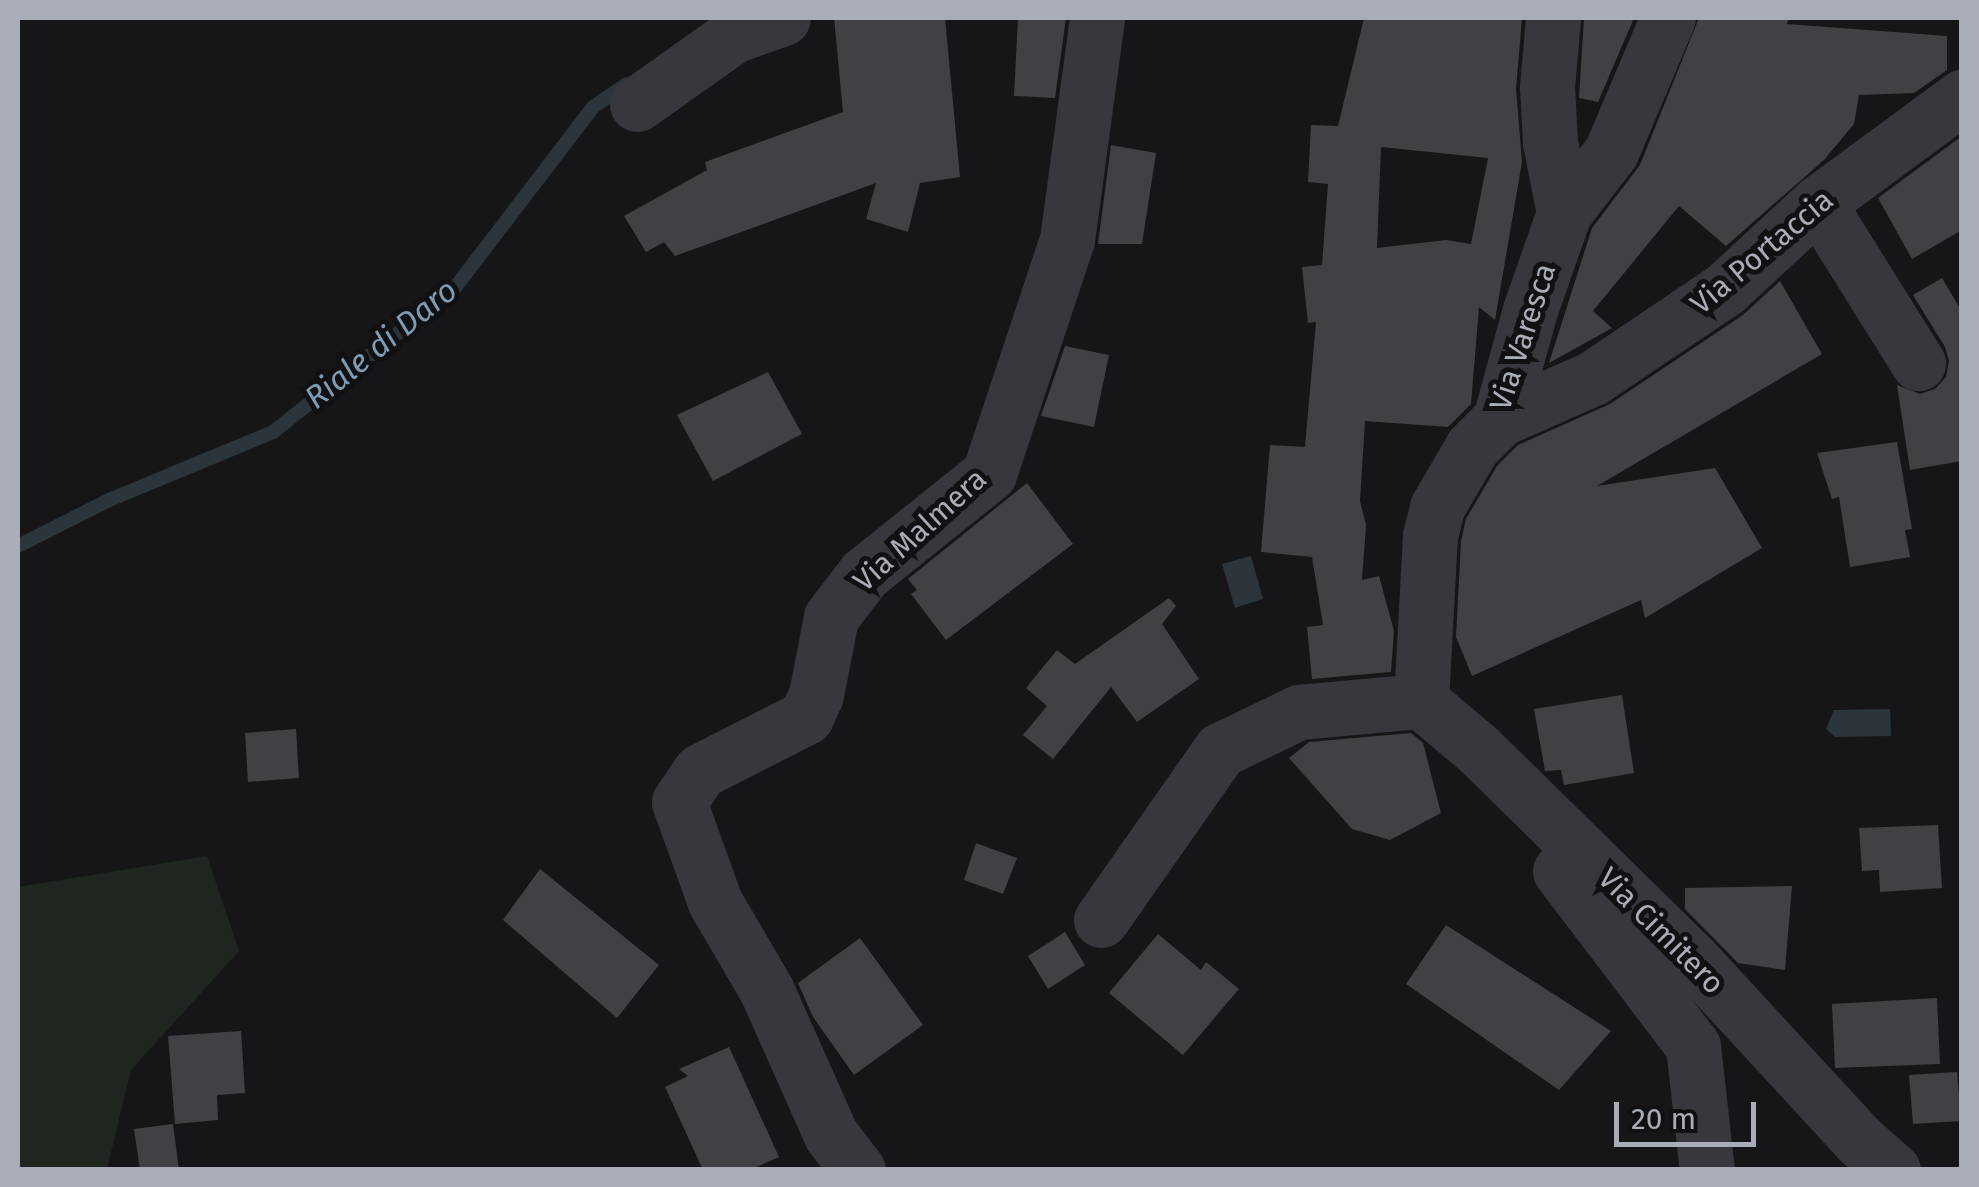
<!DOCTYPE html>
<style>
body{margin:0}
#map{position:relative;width:1979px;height:1187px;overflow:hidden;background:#161618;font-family:"Fira Sans",sans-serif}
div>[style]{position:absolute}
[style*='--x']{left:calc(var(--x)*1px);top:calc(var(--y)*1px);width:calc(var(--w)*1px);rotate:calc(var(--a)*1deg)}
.green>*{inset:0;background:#1e261f}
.water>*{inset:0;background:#2c353c}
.stream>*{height:14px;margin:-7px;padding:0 7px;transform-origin:7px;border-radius:7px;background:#2c353c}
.building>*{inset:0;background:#404145}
.minor>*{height:55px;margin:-27.5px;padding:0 27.5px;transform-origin:27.5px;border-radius:27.5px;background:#37383d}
span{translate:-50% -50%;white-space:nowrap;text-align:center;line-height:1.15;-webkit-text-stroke:10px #111113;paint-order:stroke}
.street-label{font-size:30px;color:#a8adb8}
.water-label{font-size:32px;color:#7f9bb3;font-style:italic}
.frame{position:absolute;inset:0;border:20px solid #a8adb8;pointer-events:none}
.scale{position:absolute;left:1614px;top:1102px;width:142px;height:45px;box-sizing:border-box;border:5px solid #a8adb8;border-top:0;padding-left:12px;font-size:30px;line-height:35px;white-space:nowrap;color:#a8adb8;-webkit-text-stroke:8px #111113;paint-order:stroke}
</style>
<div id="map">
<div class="green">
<i style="clip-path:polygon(207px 856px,239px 951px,131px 1070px,107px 1169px,18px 1169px,18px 887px)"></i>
</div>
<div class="water">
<i style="clip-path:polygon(1251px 556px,1263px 599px,1235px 608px,1222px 564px)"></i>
<i style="clip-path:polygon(1890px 709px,1891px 736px,1835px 737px,1826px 729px,1834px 710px)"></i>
</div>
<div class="stream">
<i style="--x:18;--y:546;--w:102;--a:-26.8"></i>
<i style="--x:109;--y:500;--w:178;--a:-22.5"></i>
<i style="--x:273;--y:432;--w:231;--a:-38.3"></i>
<i style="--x:454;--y:289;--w:229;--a:-52.6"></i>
<i style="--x:593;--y:107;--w:40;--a:-34"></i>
</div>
<div class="building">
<i style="clip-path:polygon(834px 18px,945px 18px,960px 177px,920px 183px,908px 232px,866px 219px,876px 183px,675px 256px,664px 242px,646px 252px,624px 216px,707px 170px,705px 162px,843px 112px)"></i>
<i style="clip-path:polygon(1018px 18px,1066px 18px,1055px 98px,1014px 96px)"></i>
<i style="clip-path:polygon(evenodd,1364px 18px,1522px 18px,1516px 89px,1522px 162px,1495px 320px,1479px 307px,1471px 404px,1448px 427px,1365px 421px,1360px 501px,1366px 525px,1362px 580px,1379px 576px,1394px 631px,1391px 672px,1312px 679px,1307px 627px,1323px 625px,1312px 557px,1261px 552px,1270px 445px,1305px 447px,1316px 322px,1308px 323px,1302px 267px,1322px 265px,1328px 184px,1308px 182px,1311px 125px,1338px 126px,1364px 18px,1381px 147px,1488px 158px,1471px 244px,1446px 240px,1377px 248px,1381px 147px)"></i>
<i style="clip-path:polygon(1584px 18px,1634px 18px,1598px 102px,1579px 98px)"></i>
<i style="clip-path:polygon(1699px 18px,1789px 18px,1787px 24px,1947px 36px,1947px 70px,1914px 93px,1859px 95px,1854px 124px,1824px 160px,1726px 246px,1679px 206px,1593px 311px,1612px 328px,1549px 363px,1592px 228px,1640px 165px)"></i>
<i style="clip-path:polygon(1962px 136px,1962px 230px,1912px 259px,1878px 198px)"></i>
<i style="clip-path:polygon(1111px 145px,1156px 153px,1142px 244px,1098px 244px)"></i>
<i style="clip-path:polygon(1942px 278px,1962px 312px,1962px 461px,1910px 470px,1897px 385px,1920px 394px,1935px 389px,1946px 377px,1949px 361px,1945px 347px,1913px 295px)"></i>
<i style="clip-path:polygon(1780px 281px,1822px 354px,1597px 486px,1715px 468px,1762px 548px,1645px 618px,1641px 600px,1472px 676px,1456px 637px,1461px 541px,1466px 519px,1497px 466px,1518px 445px,1610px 404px,1743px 315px)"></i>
<i style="clip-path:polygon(1065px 346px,1109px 355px,1094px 427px,1041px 416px)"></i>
<i style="clip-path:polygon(768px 372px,802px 434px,713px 481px,677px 415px)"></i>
<i style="clip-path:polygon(1897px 442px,1912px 529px,1905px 530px,1910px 557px,1850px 567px,1839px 497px,1832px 499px,1817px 453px)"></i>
<i style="clip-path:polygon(1027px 483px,1073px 544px,946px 640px,911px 594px,917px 590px,908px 579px)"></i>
<i style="clip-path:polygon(1169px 598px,1176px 606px,1162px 624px,1199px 679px,1137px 722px,1111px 687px,1053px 759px,1023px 735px,1047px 706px,1026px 688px,1057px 650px,1075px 664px)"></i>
<i style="clip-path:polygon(1622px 695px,1634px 773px,1564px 785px,1561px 770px,1545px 771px,1534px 709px)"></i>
<i style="clip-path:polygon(296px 729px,299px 778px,248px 782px,245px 733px)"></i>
<i style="clip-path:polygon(1411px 733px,1423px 743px,1441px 813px,1390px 840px,1352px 829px,1289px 758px,1309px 742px)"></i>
<i style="clip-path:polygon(1938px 825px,1942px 888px,1880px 892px,1879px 870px,1862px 871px,1859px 828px)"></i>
<i style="clip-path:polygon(976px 843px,1017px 858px,1003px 894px,964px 880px)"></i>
<i style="clip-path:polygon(540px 869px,659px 965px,617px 1018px,503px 920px)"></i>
<i style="clip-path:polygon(1792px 886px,1785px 970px,1738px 963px,1685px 909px,1685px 888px)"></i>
<i style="clip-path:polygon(1446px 925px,1611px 1031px,1559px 1090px,1406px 984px)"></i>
<i style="clip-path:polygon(1065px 932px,1085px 965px,1048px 989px,1028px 956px)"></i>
<i style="clip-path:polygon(1158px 934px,1201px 970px,1206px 962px,1239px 989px,1183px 1055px,1109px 993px)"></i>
<i style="clip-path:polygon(860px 938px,923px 1025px,854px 1075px,813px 1017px,798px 983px)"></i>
<i style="clip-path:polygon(1937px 998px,1940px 1064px,1835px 1068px,1832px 1004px)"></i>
<i style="clip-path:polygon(241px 1031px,245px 1093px,217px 1095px,218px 1120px,175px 1124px,168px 1036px)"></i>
<i style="clip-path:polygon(729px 1047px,779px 1157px,750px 1170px,703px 1170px,665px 1087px,688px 1076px,679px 1069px)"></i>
<i style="clip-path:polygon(1957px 1072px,1961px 1121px,1913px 1124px,1909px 1075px)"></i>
<i style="clip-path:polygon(173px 1124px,179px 1170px,140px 1170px,134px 1129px)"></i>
</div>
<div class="minor">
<i style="--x:637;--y:104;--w:118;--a:-35.3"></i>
<i style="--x:733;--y:36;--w:53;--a:-19.8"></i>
<i style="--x:1818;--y:203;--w:189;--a:58"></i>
<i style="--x:1564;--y:213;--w:77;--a:-52.4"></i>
<i style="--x:1611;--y:152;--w:146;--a:-67"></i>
<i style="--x:1500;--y:419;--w:102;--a:-23.8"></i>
<i style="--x:1593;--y:378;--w:159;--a:-34"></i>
<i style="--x:1725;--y:289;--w:127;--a:-42.8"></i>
<i style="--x:1818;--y:203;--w:179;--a:-36.4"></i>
<i style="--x:1421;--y:701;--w:165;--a:-86.9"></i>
<i style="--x:1430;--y:536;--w:30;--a:-76"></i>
<i style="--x:1437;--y:507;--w:69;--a:-59.7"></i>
<i style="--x:1472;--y:447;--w:40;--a:-45"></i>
<i style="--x:1500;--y:419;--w:113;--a:-74.6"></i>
<i style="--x:1530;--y:310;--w:103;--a:-70.7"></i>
<i style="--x:1564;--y:213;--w:72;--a:-101.2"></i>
<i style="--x:1550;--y:142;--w:55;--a:-93.1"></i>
<i style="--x:1547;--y:87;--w:69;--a:-85"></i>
<i style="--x:1421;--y:701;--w:76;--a:40.2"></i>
<i style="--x:1479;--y:750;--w:297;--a:44.5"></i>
<i style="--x:1691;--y:958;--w:249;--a:47.3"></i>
<i style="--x:1860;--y:1141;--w:44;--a:41.3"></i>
<i style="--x:1560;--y:871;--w:220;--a:52.8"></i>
<i style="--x:1693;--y:1046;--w:125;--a:83.6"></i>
<i style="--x:1101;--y:920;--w:208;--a:-55"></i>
<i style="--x:1220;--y:750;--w:88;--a:-25.7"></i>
<i style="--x:1299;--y:712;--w:122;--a:-5.2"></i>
<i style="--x:858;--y:1170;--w:44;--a:-127.6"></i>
<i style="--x:831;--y:1135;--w:158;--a:-114"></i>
<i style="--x:767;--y:991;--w:103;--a:-120.3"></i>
<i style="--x:715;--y:902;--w:106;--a:-109.8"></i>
<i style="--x:679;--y:802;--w:37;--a:-56"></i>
<i style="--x:700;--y:771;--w:119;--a:-27"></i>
<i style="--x:806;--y:717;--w:24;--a:-66"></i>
<i style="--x:816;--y:695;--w:79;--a:-79.1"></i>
<i style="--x:831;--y:617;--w:54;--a:-52.5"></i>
<i style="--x:864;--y:574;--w:160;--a:-38.7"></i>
<i style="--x:989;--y:474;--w:247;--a:-71.6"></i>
<i style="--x:1067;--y:240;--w:224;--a:-82.3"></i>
</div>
<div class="street-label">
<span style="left:1762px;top:252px;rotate:-40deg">Via Portaccia</span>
<span style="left:1523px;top:337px;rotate:-72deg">Via Varesca</span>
<span style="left:920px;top:530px;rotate:-42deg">Via Malmera</span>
<span style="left:1661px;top:931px;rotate:45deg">Via Cimitero</span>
</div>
<div class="water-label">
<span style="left:381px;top:344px;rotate:-39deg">Riale di Daro</span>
</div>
<div class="frame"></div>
<div class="scale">20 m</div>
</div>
